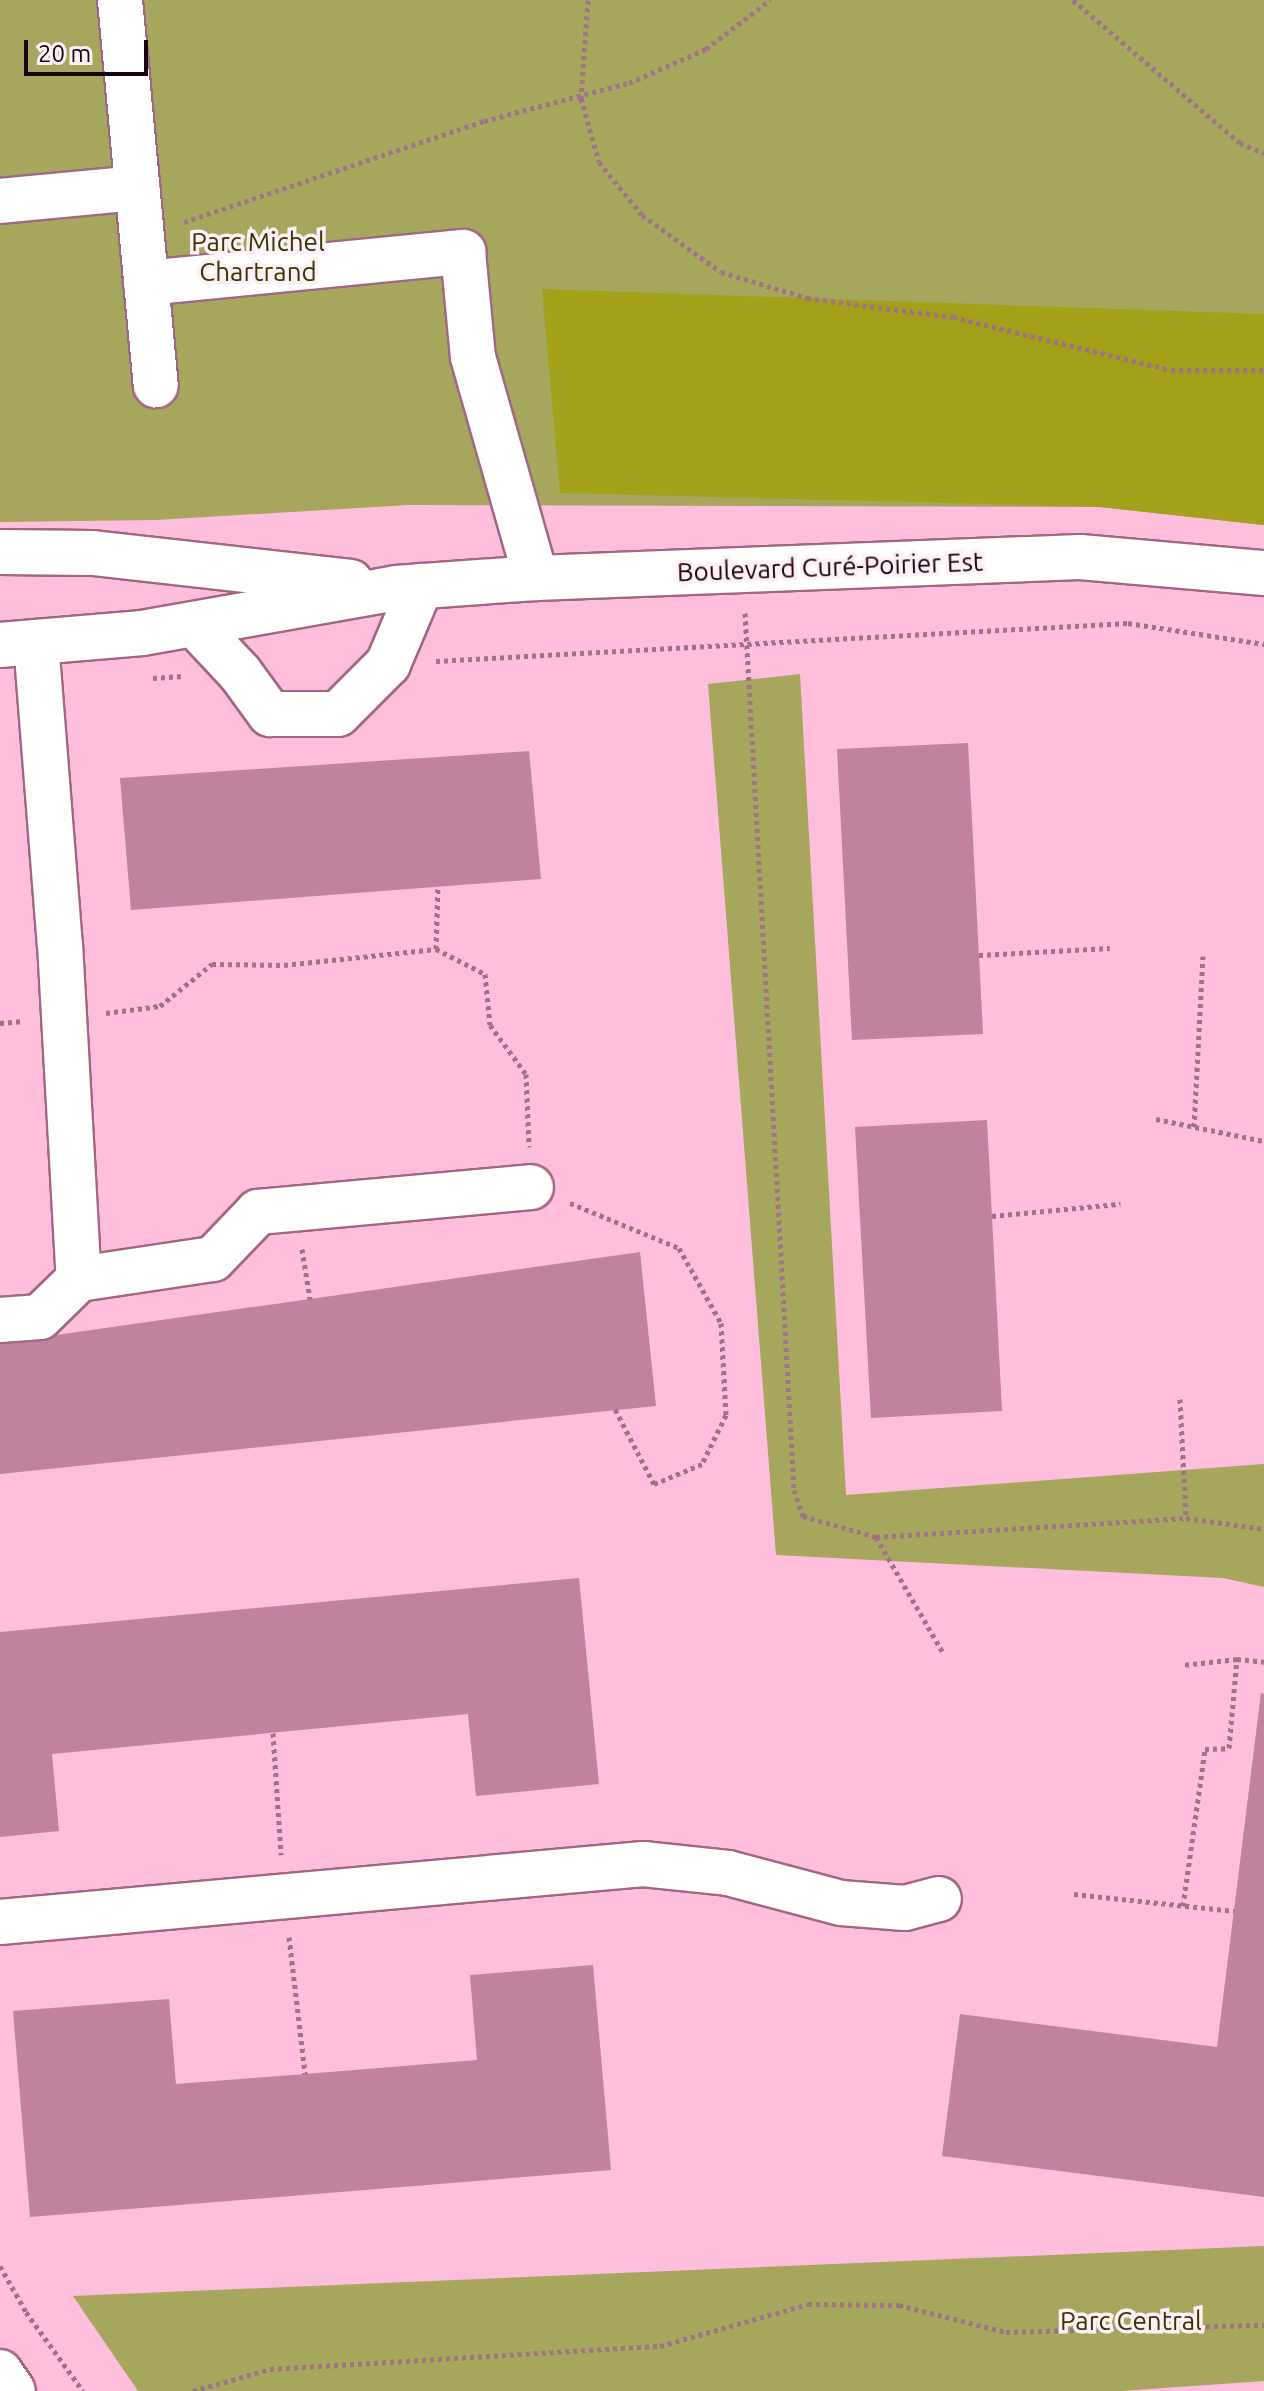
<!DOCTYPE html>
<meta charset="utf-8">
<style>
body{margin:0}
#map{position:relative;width:1264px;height:2391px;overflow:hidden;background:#febedc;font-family:Ubuntu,sans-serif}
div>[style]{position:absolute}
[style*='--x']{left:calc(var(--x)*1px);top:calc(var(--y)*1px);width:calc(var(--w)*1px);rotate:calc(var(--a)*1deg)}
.green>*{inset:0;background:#a6a65c}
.forest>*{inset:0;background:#a3a11a}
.building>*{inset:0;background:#bf83a0}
.path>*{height:5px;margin-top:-2.5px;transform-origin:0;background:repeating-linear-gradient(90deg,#a07288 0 4px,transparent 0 8px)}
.roads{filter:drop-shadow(2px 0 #a06783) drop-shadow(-2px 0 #a06783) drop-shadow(0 2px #a06783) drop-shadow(0 -2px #a06783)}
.minor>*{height:44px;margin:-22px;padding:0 22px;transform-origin:22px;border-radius:22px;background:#fff}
.major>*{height:44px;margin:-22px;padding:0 22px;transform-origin:22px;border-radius:22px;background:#fff}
span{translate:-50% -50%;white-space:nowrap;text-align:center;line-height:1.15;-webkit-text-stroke:7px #fef0f6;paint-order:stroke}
.park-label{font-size:26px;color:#373702}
.street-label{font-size:26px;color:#17040e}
.scale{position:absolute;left:24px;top:40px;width:124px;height:36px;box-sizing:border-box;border:4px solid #17040e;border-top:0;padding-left:10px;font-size:24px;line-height:28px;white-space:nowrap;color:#17040e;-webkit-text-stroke:6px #fef0f6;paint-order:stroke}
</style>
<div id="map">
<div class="green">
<i style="clip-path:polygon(0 0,1264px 0,1264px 525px,1100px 507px,408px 505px,156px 520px,0 522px)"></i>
<i style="clip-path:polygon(800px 674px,846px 1495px,1264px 1464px,1264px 1587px,1223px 1578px,776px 1555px,708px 684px)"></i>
<i style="clip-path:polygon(1264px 2246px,1264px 2381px,1121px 2391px,138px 2391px,73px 2296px)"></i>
</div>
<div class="forest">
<i style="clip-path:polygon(542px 289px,1264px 314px,1264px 525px,1100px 507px,560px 493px)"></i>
</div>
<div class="building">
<i style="clip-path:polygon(968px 743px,983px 1034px,852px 1040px,837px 749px)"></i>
<i style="clip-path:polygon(529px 751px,541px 879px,131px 910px,120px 778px)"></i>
<i style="clip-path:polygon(987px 1120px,1002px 1411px,871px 1418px,855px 1127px)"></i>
<i style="clip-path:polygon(640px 1252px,656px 1406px,0 1474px,0 1343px)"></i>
<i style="clip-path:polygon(579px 1578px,599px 1784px,476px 1796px,468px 1714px,52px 1754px,59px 1831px,0 1837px,0 1632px)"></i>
<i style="clip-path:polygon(1261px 1693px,1264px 1694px,1264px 2197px,942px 2156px,960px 2014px,1217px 2047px)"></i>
<i style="clip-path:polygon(593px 1965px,611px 2170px,30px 2217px,13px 2011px,169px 1999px,176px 2084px,305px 2074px,477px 2060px,470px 1975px)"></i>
</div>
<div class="path">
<i style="--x:588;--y:0;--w:98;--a:94.1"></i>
<i style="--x:581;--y:98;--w:66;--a:74.3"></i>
<i style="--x:599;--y:162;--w:68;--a:50.9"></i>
<i style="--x:642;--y:215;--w:97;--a:35.8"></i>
<i style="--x:721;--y:272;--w:90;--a:16.8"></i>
<i style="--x:807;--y:298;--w:147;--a:7.4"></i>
<i style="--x:953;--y:317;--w:224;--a:13.7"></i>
<i style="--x:1171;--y:370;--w:93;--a:0"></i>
<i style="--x:1073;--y:0;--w:220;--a:40.6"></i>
<i style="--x:1240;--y:143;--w:26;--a:23"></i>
<i style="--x:184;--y:222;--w:317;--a:-18.6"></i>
<i style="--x:484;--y:121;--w:150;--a:-14.7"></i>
<i style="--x:629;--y:83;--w:84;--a:-23.8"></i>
<i style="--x:706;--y:49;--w:81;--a:-37.4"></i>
<i style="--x:745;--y:613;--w:878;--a:86.8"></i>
<i style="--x:794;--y:1490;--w:28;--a:71"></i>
<i style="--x:803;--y:1516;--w:76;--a:16"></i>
<i style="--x:876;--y:1537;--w:311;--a:-3.5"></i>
<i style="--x:1186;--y:1518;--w:79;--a:8"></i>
<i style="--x:436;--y:661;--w:693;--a:-3.14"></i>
<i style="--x:1128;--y:623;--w:138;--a:8.8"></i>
<i style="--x:153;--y:678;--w:30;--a:-4"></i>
<i style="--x:436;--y:949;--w:63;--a:-88.2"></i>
<i style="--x:979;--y:955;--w:131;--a:-3.1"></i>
<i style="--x:106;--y:1013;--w:54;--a:-7.4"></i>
<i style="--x:160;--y:1006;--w:67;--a:-38.9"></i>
<i style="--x:212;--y:964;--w:72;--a:0.8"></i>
<i style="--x:284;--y:965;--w:153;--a:-6"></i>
<i style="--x:436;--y:949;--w:55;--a:27"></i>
<i style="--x:485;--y:974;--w:51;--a:84.4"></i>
<i style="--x:490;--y:1025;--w:61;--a:53.7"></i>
<i style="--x:526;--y:1074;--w:73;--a:87.6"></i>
<i style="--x:0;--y:1023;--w:24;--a:-5"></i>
<i style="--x:1156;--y:1119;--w:110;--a:11.5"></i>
<i style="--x:1194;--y:1127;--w:171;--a:-87"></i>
<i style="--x:570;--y:1203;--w:118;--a:22.4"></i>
<i style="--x:679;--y:1248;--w:86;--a:60.8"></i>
<i style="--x:721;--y:1323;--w:92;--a:86.9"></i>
<i style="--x:726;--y:1415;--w:55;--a:116.1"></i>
<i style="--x:702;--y:1464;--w:52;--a:157.4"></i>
<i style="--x:654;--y:1484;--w:85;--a:-117.5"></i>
<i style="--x:992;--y:1216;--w:129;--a:-5.4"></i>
<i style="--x:302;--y:1249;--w:51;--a:80.9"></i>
<i style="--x:1180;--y:1399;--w:119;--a:87.1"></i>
<i style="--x:876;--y:1537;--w:132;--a:59.9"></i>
<i style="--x:1237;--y:1659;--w:27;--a:6"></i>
<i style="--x:273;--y:1733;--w:122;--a:86.2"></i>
<i style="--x:1074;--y:1894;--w:161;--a:6.1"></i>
<i style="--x:1183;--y:1906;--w:159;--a:-82"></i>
<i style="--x:1205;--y:1749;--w:24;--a:-2"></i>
<i style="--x:1229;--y:1748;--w:89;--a:-84.9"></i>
<i style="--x:1237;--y:1659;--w:54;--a:173.7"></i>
<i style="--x:289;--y:1937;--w:138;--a:83.3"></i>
<i style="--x:0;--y:2266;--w:53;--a:60.5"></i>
<i style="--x:26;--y:2312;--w:97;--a:54.2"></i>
<i style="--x:193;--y:2391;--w:80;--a:-15.9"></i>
<i style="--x:270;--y:2369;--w:391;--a:-3.4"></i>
<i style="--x:660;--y:2346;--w:154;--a:-15.8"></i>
<i style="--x:808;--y:2304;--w:91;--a:0.6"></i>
<i style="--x:899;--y:2305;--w:110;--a:14.2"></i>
<i style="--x:1006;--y:2332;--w:258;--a:-1.6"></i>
</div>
<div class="roads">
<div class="minor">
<i style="--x:120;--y:0;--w:387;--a:84.7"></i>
<i style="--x:0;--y:201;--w:138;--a:-5.4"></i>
<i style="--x:146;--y:283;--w:319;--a:-5.6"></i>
<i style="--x:463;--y:252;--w:105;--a:84.6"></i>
<i style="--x:473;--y:357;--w:230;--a:74.1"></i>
<i style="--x:194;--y:624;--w:67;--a:46.8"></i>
<i style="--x:240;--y:673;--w:51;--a:53.8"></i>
<i style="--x:270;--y:714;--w:68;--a:0"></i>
<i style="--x:338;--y:714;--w:71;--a:-45"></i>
<i style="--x:388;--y:664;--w:85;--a:-67.1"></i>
<i style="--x:36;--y:642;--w:303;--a:85.5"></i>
<i style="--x:60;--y:944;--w:336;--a:86.8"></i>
<i style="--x:0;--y:1320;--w:40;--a:-4.3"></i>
<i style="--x:40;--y:1317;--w:54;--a:-44.3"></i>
<i style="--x:79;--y:1279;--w:135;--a:-8.5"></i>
<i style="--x:213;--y:1259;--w:65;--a:-46.2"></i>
<i style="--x:258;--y:1212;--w:274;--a:-5.2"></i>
<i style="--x:0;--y:1922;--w:646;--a:-5.15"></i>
<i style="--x:643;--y:1864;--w:85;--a:6"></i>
<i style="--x:728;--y:1873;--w:117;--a:14.9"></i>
<i style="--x:841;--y:1903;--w:64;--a:4.5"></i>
<i style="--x:905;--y:1908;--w:35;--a:-15"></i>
<i style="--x:0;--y:2372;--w:23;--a:56"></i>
</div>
<div class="major">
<i style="--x:0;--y:552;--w:93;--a:0.6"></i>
<i style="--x:93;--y:553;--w:259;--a:6.4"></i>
<i style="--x:0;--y:645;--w:143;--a:-4.8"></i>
<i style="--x:142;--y:633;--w:258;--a:-10"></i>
<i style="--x:396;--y:588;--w:140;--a:-4.1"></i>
<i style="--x:536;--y:578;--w:544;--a:-2.21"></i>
<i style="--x:1080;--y:557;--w:185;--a:5"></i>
</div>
</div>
<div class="park-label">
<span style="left:258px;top:257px">Parc Michel<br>Chartrand</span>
<span style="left:1131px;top:2321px">Parc Central</span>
</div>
<div class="street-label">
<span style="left:830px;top:567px;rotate:-2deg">Boulevard Curé-Poirier Est</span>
</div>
<div class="scale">20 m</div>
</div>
